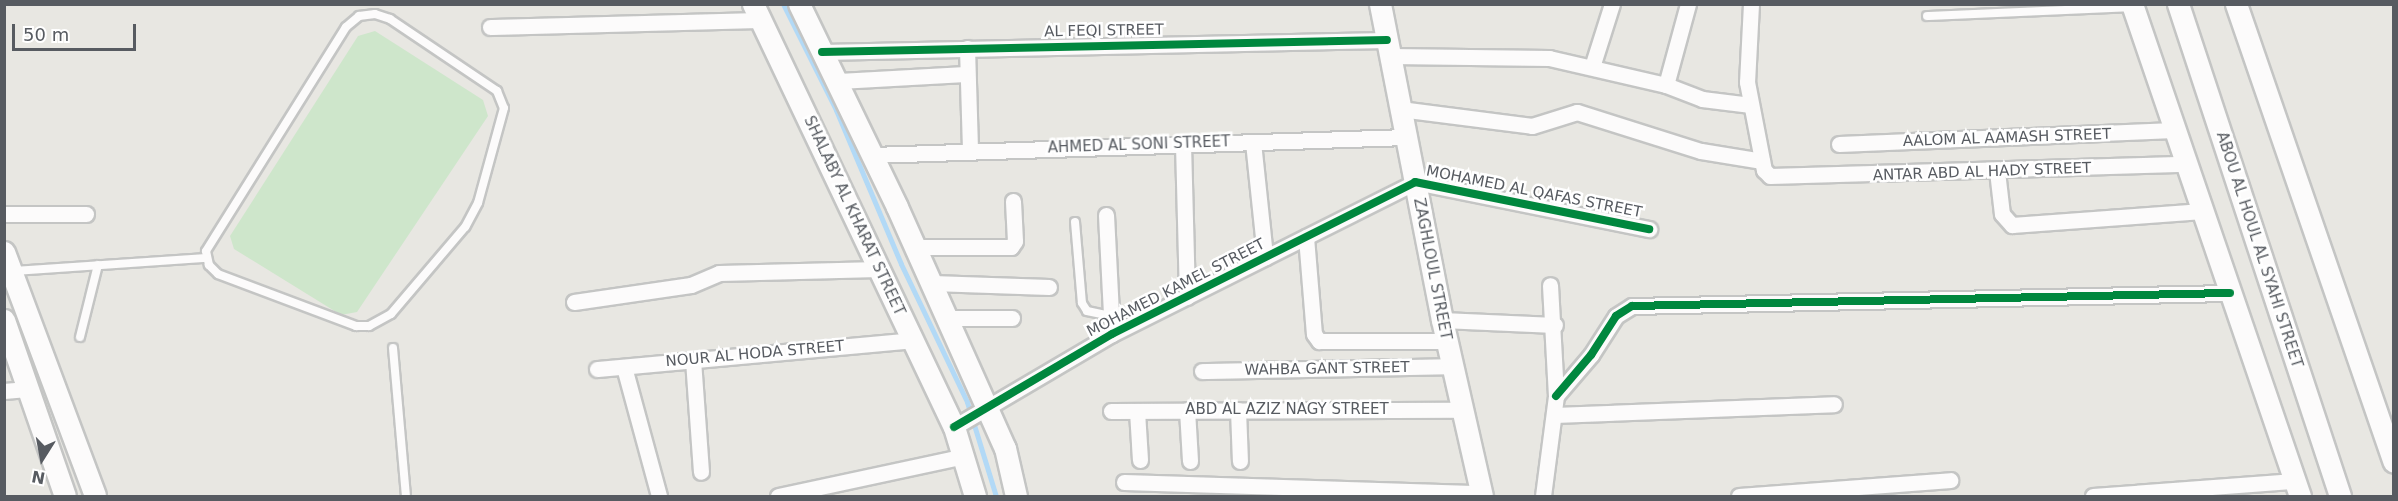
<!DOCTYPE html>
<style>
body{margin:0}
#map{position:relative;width:2398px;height:501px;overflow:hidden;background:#e8e7e2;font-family:"DejaVu Sans",sans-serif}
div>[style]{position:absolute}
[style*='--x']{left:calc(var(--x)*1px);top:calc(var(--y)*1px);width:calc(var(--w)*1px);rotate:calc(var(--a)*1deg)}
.green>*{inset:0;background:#cee6cb}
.stream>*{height:5px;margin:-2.5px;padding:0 2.5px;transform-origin:2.5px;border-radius:2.5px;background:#b2d9f6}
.roads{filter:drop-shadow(2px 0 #c4c5c4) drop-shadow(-2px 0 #c4c5c4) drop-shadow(0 2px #c4c5c4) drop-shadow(0 -2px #c4c5c4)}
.lane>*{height:8px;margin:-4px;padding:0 4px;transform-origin:4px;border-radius:4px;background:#fcfbfb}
.street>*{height:15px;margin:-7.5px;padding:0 7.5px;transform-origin:7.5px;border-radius:7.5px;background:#fcfbfb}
.secondary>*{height:21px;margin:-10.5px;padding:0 10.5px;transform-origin:10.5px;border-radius:10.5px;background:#fcfbfb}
.cycleway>*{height:8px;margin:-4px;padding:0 4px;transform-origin:4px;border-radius:4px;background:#00873e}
span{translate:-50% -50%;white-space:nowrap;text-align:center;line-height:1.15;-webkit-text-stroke:5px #fff;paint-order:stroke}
.street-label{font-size:15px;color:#575b61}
.frame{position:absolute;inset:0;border:6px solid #575b61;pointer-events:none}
.north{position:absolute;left:12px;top:429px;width:60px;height:60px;-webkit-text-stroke:4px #fff;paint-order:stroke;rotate:191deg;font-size:16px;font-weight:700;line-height:24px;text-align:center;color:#575b61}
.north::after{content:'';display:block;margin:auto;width:21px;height:27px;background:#575b61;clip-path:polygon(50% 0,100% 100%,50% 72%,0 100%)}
.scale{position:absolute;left:12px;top:24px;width:124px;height:27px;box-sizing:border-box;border:3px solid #575b61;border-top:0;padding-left:8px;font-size:18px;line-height:21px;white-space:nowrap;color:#575b61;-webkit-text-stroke:4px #fff;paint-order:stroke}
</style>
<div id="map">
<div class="green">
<i style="clip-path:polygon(375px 31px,483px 100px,488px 116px,357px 312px,341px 315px,234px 249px,230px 236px,358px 36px)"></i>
</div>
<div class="stream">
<i style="--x:783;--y:4;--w:119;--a:63.4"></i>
<i style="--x:836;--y:110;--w:167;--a:67.1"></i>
<i style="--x:901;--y:264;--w:153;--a:64.4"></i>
<i style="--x:967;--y:402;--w:98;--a:72.9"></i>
</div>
<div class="roads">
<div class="lane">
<i style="--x:375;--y:14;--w:16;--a:18"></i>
<i style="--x:390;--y:19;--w:129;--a:33.9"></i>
<i style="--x:497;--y:91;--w:18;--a:68"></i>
<i style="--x:504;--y:108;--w:98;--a:105.3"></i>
<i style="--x:478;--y:203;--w:27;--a:118"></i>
<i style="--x:465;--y:227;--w:114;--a:130.4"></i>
<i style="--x:391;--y:314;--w:25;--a:151"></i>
<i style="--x:369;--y:326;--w:13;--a:180"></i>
<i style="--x:356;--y:326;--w:147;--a:-159.4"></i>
<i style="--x:218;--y:274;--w:13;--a:-135"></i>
<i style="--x:209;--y:265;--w:14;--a:-102"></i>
<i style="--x:206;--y:251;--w:264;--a:-58"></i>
<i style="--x:346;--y:27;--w:17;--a:-40"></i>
<i style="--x:359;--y:16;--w:16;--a:-7"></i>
<i style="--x:1927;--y:16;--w:203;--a:-2.5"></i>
<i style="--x:1075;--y:222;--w:81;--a:85.1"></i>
<i style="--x:1082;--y:303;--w:9;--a:58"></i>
<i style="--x:1087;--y:311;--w:25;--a:12"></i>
<i style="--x:14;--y:271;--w:193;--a:-3.9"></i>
<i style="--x:80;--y:337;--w:74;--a:-76"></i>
<i style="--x:393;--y:348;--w:149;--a:85"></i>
</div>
<div class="street">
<i style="--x:1751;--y:4;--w:78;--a:92.9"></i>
<i style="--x:1747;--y:82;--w:90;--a:79.1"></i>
<i style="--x:1764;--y:170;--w:8;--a:45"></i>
<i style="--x:1770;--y:176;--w:416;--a:-1.7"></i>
<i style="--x:490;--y:27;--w:271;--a:-1.5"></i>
<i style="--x:967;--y:48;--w:103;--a:88.3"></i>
<i style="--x:822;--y:52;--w:565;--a:-1.22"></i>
<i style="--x:1390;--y:56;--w:159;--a:0.7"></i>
<i style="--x:1549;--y:58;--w:120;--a:13"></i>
<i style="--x:1666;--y:85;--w:39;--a:21"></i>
<i style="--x:1702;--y:99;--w:49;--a:7"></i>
<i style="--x:1592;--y:67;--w:66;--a:-72.4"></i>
<i style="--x:837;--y:81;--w:130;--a:-3.1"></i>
<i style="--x:1666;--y:85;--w:84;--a:-74.8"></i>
<i style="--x:1400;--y:109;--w:133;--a:7.3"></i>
<i style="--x:1532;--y:126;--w:47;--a:-17.3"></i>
<i style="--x:1577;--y:112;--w:130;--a:17.5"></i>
<i style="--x:1701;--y:151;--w:62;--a:9.3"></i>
<i style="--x:1253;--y:142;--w:116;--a:84"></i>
<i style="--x:1183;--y:144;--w:153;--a:88.5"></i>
<i style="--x:1839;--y:144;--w:335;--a:-2.4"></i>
<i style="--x:872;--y:155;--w:534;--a:-1.93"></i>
<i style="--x:1997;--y:171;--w:43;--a:83.4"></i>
<i style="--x:2002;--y:214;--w:15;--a:48"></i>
<i style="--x:2012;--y:225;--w:191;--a:-4.2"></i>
<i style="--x:4;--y:214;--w:82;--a:0"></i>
<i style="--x:1106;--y:215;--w:119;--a:87.1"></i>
<i style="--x:1306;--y:237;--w:97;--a:85.3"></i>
<i style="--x:1314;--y:334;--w:9;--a:54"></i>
<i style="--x:1319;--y:341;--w:128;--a:0"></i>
<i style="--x:915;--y:247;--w:96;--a:0"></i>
<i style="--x:1011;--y:247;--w:7;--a:-56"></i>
<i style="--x:1015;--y:241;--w:40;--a:-92.9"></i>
<i style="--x:932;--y:283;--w:117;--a:2"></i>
<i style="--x:574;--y:302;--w:118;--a:-8.3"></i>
<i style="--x:691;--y:285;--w:30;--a:-23"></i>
<i style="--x:719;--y:273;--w:160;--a:-1.4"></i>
<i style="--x:948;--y:318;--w:64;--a:0"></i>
<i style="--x:1442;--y:320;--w:113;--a:2.5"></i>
<i style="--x:693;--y:360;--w:112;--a:85.9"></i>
<i style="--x:624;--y:367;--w:134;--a:74.8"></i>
<i style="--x:597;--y:369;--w:317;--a:-5.2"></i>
<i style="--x:1202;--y:371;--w:250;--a:-1.1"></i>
<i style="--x:4;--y:391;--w:23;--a:-5"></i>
<i style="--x:1556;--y:396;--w:54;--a:-49.5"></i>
<i style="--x:1591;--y:355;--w:46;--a:-57.3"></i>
<i style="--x:1616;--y:316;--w:19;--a:-32"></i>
<i style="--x:1632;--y:306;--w:598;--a:-1.25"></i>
<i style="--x:1187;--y:410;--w:51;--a:86.6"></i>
<i style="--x:1238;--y:410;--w:51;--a:87.8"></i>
<i style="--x:1111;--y:411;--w:351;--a:-0.2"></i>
<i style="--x:1137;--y:411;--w:49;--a:86.5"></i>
<i style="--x:1554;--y:415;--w:280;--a:-2.2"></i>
<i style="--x:954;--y:427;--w:183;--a:-30.5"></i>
<i style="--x:1112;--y:334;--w:339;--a:-26.6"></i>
<i style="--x:1415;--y:182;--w:239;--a:11.4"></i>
<i style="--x:1124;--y:482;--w:357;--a:1.8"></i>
<i style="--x:778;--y:496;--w:191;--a:-12.1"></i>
<i style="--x:1543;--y:496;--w:101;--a:-82.6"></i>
<i style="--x:1556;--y:396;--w:111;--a:-93.1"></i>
<i style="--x:1739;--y:496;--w:212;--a:-4.3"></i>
<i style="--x:2093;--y:496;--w:202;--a:-4.3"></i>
</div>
<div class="secondary">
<i style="--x:753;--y:4;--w:468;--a:64.6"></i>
<i style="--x:954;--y:427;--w:72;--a:73.1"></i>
<i style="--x:799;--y:4;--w:225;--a:64.2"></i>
<i style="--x:897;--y:207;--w:264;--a:65.9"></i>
<i style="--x:1005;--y:448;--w:49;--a:77.1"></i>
<i style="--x:1380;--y:4;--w:322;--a:78.9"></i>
<i style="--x:1442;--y:320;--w:180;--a:77.2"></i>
<i style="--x:2132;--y:4;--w:520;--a:71.15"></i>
<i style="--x:2178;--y:4;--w:518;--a:71.77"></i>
<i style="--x:2236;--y:4;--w:484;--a:71"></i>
<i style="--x:4;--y:252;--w:260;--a:69.5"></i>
<i style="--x:4;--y:320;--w:186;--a:70.9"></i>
</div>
</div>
<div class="cycleway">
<i style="--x:822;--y:52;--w:565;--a:-1.22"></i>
<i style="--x:1556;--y:396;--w:54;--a:-49.5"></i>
<i style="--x:1591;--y:355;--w:46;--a:-57.3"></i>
<i style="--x:1616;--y:316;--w:19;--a:-32"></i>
<i style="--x:1632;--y:306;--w:598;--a:-1.25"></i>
<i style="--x:954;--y:427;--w:183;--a:-30.5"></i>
<i style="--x:1112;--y:334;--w:339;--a:-26.6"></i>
<i style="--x:1415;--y:182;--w:239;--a:11.4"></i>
</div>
<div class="street-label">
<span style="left:1104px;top:31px;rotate:-1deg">AL FEQI STREET</span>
<span style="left:2007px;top:138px;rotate:-2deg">AALOM AL AAMASH STREET</span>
<span style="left:1139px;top:145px;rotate:-2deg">AHMED AL SONI STREET</span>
<span style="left:1982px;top:172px;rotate:-2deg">ANTAR ABD AL HADY STREET</span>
<span style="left:1534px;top:192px;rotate:11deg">MOHAMED AL QAFAS STREET</span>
<span style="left:854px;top:216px;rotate:65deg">SHALABY AL KHARAT STREET</span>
<span style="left:2259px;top:250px;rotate:72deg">ABOU AL HOUL AL SYAHI STREET</span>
<span style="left:1432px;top:269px;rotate:79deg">ZAGHLOUL STREET</span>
<span style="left:1176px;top:288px;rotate:-27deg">MOHAMED KAMEL STREET</span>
<span style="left:755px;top:354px;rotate:-5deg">NOUR AL HODA STREET</span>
<span style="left:1327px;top:369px;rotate:-1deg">WAHBA GANT STREET</span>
<span style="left:1287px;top:410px">ABD AL AZIZ NAGY STREET</span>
</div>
<div class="frame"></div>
<div class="north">N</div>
<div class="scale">50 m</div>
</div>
